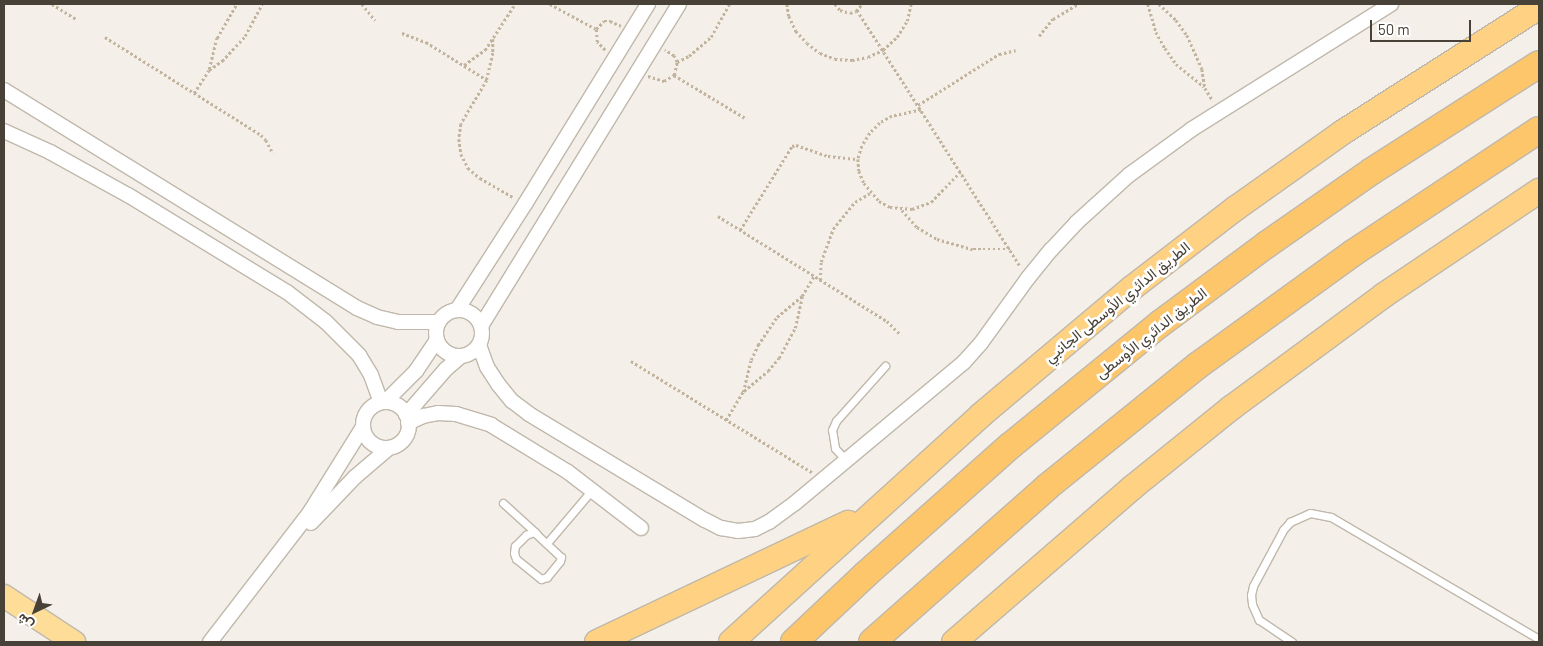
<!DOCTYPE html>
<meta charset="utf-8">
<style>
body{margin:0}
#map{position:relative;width:1543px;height:646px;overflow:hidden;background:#f4f0e9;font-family:Barlow,Vazirmatn,sans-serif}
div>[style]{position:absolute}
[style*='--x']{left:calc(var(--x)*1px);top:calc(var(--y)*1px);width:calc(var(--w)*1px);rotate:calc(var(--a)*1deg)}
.path>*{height:2.5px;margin-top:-1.25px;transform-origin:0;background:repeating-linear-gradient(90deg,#c2b39d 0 2.5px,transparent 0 5px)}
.roads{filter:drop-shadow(1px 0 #c0b8ab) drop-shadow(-1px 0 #c0b8ab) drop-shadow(0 1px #c0b8ab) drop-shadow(0 -1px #c0b8ab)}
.service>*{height:7px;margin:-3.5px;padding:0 3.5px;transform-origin:3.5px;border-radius:3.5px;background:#fff}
.minor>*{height:14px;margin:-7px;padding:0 7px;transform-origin:7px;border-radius:7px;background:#fff}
.minor>.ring{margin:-7px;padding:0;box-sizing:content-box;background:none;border:14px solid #fff;border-radius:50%}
.primary>*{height:22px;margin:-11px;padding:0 11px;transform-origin:11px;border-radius:11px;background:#fedd98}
.trunk>*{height:24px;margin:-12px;padding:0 12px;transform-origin:12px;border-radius:12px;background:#fed282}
.motorway>*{height:26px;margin:-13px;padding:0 13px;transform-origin:13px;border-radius:13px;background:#fdc66b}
span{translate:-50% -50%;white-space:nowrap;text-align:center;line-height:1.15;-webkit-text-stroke:5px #fff;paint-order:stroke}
.street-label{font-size:15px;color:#484137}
.frame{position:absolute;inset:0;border:5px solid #484137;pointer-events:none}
.north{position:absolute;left:10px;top:586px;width:50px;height:50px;-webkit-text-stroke:4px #fff;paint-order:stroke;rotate:222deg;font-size:14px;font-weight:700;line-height:20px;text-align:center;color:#484137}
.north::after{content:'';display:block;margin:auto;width:18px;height:22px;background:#484137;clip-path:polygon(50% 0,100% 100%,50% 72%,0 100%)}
.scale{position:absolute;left:1370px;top:20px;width:101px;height:22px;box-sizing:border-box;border:2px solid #484137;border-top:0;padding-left:6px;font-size:15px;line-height:18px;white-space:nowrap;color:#484137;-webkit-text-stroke:4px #fff;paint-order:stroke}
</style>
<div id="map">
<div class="path">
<i style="--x:52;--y:4;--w:28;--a:32"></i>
<i style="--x:362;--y:4;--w:21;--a:51"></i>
<i style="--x:550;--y:4;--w:52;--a:28.5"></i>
<i style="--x:787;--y:4;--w:12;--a:81"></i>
<i style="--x:789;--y:16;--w:17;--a:65"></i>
<i style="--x:796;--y:31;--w:16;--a:47"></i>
<i style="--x:807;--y:43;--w:16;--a:38"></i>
<i style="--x:820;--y:53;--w:16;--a:22"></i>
<i style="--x:835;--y:59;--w:17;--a:3"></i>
<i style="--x:852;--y:60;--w:16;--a:-11"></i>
<i style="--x:868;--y:57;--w:17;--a:-25"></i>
<i style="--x:883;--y:50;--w:19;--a:-43"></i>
<i style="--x:897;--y:37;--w:19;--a:-58"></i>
<i style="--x:907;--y:21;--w:17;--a:-77"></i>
<i style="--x:835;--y:4;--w:8;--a:50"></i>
<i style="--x:840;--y:10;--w:10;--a:17"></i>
<i style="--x:850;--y:13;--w:6;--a:-18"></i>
<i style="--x:856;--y:11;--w:9;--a:-49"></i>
<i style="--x:1148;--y:4;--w:29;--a:74"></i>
<i style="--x:1156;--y:32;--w:18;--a:61"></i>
<i style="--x:1165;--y:48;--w:19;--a:55"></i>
<i style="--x:1176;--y:64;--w:36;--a:39"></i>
<i style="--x:1159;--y:4;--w:23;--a:43"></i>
<i style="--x:1176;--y:20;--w:19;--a:54"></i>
<i style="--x:1187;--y:35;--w:37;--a:66"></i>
<i style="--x:1202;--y:69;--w:19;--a:81"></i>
<i style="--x:1205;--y:88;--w:15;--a:58"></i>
<i style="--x:857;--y:10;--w:303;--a:57.5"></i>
<i style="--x:402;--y:33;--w:26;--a:21"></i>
<i style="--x:426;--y:42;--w:72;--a:31.9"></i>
<i style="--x:1039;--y:36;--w:22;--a:-51"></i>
<i style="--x:1053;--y:19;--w:29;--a:-31"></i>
<i style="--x:105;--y:37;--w:184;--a:32.1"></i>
<i style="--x:261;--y:135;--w:7;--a:45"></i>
<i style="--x:266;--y:140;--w:15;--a:62"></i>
<i style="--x:493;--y:39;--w:14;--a:90"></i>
<i style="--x:493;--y:53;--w:28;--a:103"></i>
<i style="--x:487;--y:80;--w:51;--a:120.6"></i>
<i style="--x:461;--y:124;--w:15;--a:98"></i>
<i style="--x:459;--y:139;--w:15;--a:82"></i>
<i style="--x:461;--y:154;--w:16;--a:63"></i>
<i style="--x:468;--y:168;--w:16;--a:40"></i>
<i style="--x:480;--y:178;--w:38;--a:30"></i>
<i style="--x:605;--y:50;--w:11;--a:-135"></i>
<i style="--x:597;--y:42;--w:13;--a:-94"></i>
<i style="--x:596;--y:29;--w:11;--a:-45"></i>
<i style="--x:604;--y:21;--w:6;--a:0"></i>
<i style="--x:610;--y:21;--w:12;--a:24"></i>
<i style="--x:677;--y:62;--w:13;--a:-27"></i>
<i style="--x:689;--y:56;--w:29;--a:-41"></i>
<i style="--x:711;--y:37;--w:38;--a:-61"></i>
<i style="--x:464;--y:65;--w:26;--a:-36"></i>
<i style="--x:485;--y:50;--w:55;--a:-56.9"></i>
<i style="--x:209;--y:69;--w:32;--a:-76"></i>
<i style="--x:217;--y:38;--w:39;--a:-60"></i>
<i style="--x:674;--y:75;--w:85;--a:31.1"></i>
<i style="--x:648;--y:76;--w:17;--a:17"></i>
<i style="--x:664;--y:81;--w:12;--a:-31"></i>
<i style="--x:674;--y:75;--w:13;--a:-77"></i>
<i style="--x:677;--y:62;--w:7;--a:-117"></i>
<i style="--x:674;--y:56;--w:11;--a:-146"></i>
<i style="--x:194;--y:93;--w:27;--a:-57"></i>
<i style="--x:209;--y:70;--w:16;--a:-35"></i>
<i style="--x:222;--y:61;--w:34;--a:-47"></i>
<i style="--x:245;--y:36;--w:36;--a:-62"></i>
<i style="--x:918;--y:105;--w:96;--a:-32.2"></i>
<i style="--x:999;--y:54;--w:17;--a:-13"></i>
<i style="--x:921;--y:110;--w:30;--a:168"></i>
<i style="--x:892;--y:116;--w:14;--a:150"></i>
<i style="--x:880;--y:123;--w:14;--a:135"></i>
<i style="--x:870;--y:133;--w:15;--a:122"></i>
<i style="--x:862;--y:146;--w:14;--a:107"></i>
<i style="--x:858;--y:159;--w:12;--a:85"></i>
<i style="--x:859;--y:171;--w:13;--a:67"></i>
<i style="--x:864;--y:183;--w:23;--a:50"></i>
<i style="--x:879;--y:201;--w:13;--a:29"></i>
<i style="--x:890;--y:207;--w:22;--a:5"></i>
<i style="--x:912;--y:209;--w:20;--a:-20"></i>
<i style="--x:931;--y:202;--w:42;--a:-46"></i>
<i style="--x:902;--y:210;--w:23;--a:49"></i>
<i style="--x:917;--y:227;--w:23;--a:31"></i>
<i style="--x:937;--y:239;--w:37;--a:16"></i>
<i style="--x:973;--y:249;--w:37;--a:0"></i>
<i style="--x:718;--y:216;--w:199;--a:31.9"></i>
<i style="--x:887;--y:321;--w:20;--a:45"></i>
<i style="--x:740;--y:230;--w:99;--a:-58.2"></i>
<i style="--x:792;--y:146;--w:4;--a:-14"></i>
<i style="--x:796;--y:145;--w:34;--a:19"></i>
<i style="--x:828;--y:156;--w:30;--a:6"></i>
<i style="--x:820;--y:280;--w:18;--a:-87"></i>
<i style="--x:821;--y:262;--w:35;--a:-70"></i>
<i style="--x:833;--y:229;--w:35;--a:-51"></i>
<i style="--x:855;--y:202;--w:17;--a:-31"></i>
<i style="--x:631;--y:361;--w:214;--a:31.6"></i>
<i style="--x:744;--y:391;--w:31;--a:-40"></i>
<i style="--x:768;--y:371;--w:17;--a:-50"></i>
<i style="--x:779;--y:358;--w:34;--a:-62"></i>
<i style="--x:795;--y:328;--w:32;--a:-77"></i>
<i style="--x:726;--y:420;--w:33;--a:-59"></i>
<i style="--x:743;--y:392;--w:33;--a:-76"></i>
<i style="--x:751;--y:360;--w:17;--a:-65"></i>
<i style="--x:758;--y:345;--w:34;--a:-56"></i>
<i style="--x:777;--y:317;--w:33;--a:-40"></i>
<i style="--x:802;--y:296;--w:23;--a:-59"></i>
</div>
<div class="roads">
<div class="service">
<i style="--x:846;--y:460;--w:16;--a:-133"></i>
<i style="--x:835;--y:448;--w:18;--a:-99"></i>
<i style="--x:832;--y:430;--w:10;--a:-66"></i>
<i style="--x:836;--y:421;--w:74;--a:-48.3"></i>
<i style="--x:503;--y:503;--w:45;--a:42.3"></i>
<i style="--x:534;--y:532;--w:37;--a:43"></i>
<i style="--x:561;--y:557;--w:4;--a:104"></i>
<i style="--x:560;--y:561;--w:21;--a:129"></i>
<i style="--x:547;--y:577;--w:6;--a:162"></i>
<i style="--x:541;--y:579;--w:32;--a:-141"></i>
<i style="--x:516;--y:559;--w:6;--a:-108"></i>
<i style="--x:514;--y:553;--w:7;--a:-82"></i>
<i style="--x:515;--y:546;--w:16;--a:-45"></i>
<i style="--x:526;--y:535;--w:9;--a:-21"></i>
<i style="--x:547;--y:543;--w:70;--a:-49.7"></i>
<i style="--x:1292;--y:642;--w:40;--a:-146"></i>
<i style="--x:1259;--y:620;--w:17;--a:-114"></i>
<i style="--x:1252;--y:604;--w:9;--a:-96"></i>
<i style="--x:1251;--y:595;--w:9;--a:-77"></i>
<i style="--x:1253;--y:586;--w:64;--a:-61.8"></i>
<i style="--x:1283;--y:530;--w:11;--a:-49"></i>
<i style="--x:1290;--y:522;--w:22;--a:-24"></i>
<i style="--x:1310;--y:513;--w:21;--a:11"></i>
<i style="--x:1331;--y:517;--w:241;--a:30.4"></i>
</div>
<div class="minor">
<i style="--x:4;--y:90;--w:415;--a:31.7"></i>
<i style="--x:357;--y:308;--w:22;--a:24"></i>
<i style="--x:377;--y:317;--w:22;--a:13"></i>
<i style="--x:398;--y:322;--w:40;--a:0"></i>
<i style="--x:4;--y:131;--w:51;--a:24.5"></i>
<i style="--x:50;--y:152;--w:89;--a:28.9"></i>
<i style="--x:128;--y:195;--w:186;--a:31.4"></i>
<i style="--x:287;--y:292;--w:49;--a:37.6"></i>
<i style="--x:326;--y:322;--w:47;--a:45"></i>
<i style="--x:359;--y:355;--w:23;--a:59"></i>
<i style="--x:371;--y:375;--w:29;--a:70"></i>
<i class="ring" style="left:436px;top:310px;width:32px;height:32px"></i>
<i style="--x:457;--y:310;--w:126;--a:-57.3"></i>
<i style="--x:525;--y:204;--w:235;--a:-58.4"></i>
<i style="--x:481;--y:326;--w:378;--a:-58.4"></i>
<i style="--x:479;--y:345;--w:23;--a:70"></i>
<i style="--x:487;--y:367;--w:20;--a:57"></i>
<i style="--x:498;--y:384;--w:22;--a:51"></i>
<i style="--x:512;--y:401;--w:21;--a:37"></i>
<i style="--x:529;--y:414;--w:205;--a:31.1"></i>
<i style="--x:705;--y:520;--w:18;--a:27"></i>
<i style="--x:721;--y:528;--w:17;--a:10"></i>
<i style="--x:738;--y:531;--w:17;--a:-7"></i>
<i style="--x:755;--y:529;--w:16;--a:-27"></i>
<i style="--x:769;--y:522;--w:32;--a:-36"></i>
<i style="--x:795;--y:503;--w:220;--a:-39.8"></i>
<i style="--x:964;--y:362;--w:25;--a:-48"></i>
<i style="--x:981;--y:343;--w:80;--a:-54.1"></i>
<i style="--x:1028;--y:278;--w:36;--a:-51"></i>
<i style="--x:1051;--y:250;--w:37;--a:-47"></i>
<i style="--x:1076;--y:223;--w:72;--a:-42.2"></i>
<i style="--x:1129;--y:175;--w:78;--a:-36.1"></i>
<i style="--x:1192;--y:129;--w:235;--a:-32.1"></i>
<i style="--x:385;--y:402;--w:44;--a:-45"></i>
<i style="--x:416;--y:371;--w:36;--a:-56"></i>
<i class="ring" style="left:363px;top:402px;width:32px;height:32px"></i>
<i style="--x:406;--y:415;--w:61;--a:-49"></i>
<i style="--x:446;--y:369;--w:20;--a:-41"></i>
<i style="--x:408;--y:423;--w:17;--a:-25"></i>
<i style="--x:423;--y:416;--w:15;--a:-11"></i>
<i style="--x:438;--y:413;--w:18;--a:3"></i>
<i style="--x:456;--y:414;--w:37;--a:17"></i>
<i style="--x:491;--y:425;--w:90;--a:31.4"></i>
<i style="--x:568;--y:472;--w:92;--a:37.5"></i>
<i style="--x:311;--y:523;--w:64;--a:-46.3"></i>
<i style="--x:355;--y:477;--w:45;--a:-40.5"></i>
<i style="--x:210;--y:642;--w:164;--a:-52.4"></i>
<i style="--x:310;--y:512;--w:100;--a:-58.1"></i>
</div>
<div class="primary">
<i style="--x:4;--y:596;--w:84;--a:33.3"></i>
</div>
<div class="trunk">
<i style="--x:597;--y:642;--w:278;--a:-25.4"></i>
<i style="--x:731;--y:642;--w:338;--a:-42.2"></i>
<i style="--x:981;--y:415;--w:197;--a:-40.1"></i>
<i style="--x:1132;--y:288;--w:131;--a:-37.6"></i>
<i style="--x:1236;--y:208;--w:131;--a:-35.4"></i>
<i style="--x:1343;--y:132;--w:232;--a:-32.5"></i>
<i style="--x:954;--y:642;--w:237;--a:-40.9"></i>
<i style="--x:1133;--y:487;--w:126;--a:-38.9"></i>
<i style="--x:1231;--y:408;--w:190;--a:-36.4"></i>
<i style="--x:1384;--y:295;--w:187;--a:-33.9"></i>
</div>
<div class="motorway">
<i style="--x:794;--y:642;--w:98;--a:-43.3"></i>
<i style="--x:865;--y:575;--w:194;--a:-41.7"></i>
<i style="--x:1010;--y:446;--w:195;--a:-39.2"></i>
<i style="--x:1161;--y:323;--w:131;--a:-36.6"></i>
<i style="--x:1266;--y:245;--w:129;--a:-34.9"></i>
<i style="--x:1372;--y:171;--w:198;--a:-32.6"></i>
<i style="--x:872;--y:642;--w:234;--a:-41.5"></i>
<i style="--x:1047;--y:487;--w:193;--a:-38.9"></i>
<i style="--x:1197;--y:366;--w:193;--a:-35.9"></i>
<i style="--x:1353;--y:253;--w:223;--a:-33.5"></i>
</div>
</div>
<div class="street-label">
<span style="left:1117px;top:302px;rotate:-39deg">الطريق الدائري الأوسطى الجانبي</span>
<span style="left:1151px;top:333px;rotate:-38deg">الطريق الدائري الأوسطى</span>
</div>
<div class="frame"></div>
<div class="north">ش</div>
<div class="scale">50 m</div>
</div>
